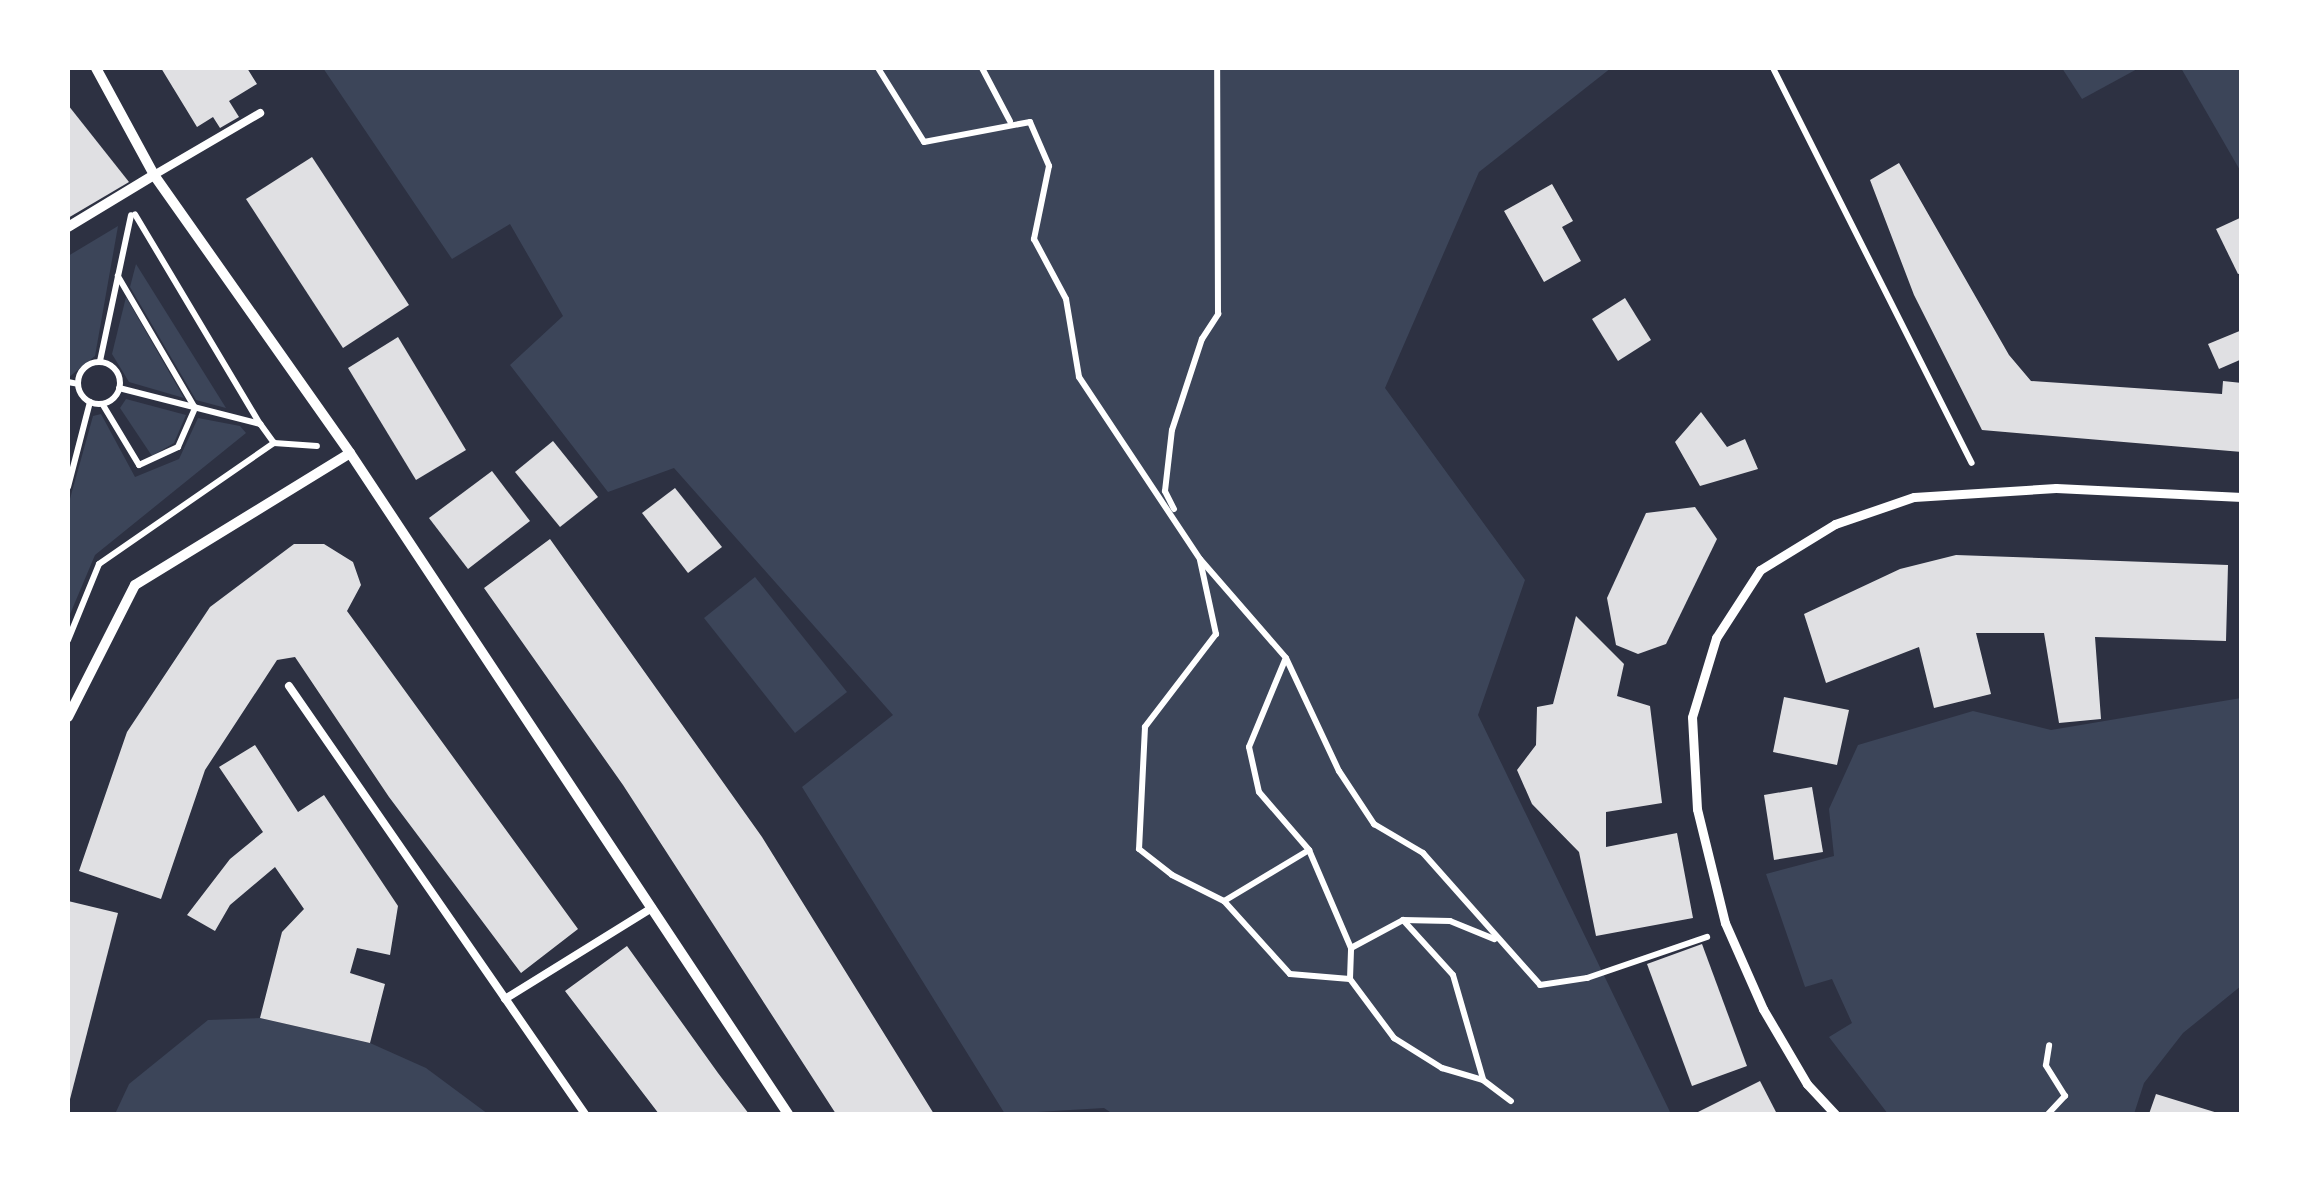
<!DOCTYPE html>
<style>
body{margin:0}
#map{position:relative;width:2309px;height:1182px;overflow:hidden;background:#2d3142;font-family:Arial,sans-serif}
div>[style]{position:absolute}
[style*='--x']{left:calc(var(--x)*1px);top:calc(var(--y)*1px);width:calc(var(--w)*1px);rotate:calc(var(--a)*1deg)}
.green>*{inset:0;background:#3c4559}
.building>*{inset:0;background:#e0e0e3}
.path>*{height:6px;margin:-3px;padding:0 3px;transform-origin:3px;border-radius:3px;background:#fff}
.path>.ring{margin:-3px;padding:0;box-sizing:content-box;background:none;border:6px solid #fff;border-radius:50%}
.service>*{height:8px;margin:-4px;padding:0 4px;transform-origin:4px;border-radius:4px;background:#fff}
.pedestrian>*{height:9px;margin:-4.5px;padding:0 4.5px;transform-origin:4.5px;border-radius:4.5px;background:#fff}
.minor>*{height:10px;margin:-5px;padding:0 5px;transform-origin:5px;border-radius:5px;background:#fff}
span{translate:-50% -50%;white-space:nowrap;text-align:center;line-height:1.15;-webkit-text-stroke:10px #fff;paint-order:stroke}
.frame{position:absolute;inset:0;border:70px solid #fff;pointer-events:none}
</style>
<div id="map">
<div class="green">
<i style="clip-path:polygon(323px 68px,1611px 68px,1479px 172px,1385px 388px,1525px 580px,1478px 715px,1671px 1114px,1113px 1114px,1104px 1108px,1005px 1114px,802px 787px,893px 715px,674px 468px,608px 492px,510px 365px,563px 316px,510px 224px,452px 259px)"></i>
<i style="clip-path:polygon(2062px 68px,2139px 68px,2082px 99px)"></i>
<i style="clip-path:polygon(2181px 68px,2241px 68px,2241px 172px)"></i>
<i style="clip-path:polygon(118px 226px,95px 356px,68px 378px,68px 256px)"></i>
<i style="clip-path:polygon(136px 264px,226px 408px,196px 400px,130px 287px)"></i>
<i style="clip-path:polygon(126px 297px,184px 398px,129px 382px,112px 354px)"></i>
<i style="clip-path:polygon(126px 399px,186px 415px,174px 443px,152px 456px,120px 408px)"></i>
<i style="clip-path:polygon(101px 414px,135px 477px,179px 459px,198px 418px,240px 426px,246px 433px,95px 555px,68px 619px,68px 506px,93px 416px)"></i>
<i style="clip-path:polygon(755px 577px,847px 692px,795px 733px,704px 618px)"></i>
<i style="clip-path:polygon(2241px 698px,2241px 986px,2183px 1033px,2144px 1083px,2134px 1114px,1888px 1114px,1829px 1037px,1852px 1023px,1832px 979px,1805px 987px,1766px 874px,1834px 856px,1829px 809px,1858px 745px,1973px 711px,2051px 730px)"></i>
<i style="clip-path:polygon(260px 1018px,370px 1043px,426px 1068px,488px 1114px,115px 1114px,129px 1084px,208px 1020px)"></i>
</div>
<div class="building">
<i style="clip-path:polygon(161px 68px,247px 68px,257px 84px,229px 101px,239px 117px,220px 128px,213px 117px,197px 127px)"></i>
<i style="clip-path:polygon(68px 105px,129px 182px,68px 218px)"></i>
<i style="clip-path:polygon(312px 157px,409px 305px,343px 348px,246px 199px)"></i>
<i style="clip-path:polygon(1899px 163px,2009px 355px,2031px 381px,2222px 394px,2223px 381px,2242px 383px,2242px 452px,1982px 430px,1914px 295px,1870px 180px)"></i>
<i style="clip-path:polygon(1552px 184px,1573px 221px,1562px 227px,1581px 261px,1544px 282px,1504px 211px)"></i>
<i style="clip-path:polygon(2242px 217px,2242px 273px,2238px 274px,2216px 229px)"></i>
<i style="clip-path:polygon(1625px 298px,1651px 340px,1618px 361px,1592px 319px)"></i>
<i style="clip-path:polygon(2242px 330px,2242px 359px,2219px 369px,2208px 344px)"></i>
<i style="clip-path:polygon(398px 337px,466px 450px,416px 480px,348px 368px)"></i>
<i style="clip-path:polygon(1701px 412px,1727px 447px,1745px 439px,1758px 469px,1700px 486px,1675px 442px)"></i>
<i style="clip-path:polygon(553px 441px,598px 497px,560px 527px,515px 472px)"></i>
<i style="clip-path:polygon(492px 471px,530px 521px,468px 569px,429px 518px)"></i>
<i style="clip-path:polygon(675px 488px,722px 547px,688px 573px,642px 513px)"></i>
<i style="clip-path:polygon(1695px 507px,1717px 539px,1666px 644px,1638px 654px,1616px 645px,1607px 598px,1646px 513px)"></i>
<i style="clip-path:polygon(550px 539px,762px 837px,934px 1114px,836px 1114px,623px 785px,484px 588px)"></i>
<i style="clip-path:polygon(294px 544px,324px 544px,353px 562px,361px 585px,347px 611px,578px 929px,521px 973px,389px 797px,295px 657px,277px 660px,205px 770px,161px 899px,79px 871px,127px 732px,210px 607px)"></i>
<i style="clip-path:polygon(1956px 555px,2228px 565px,2226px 641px,2095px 637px,2101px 719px,2059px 723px,2044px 633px,1976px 633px,1991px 694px,1934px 708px,1919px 647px,1826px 683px,1804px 614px,1900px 569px)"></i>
<i style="clip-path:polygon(1576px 616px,1624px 664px,1617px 696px,1650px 706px,1662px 803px,1606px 812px,1606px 847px,1677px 833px,1693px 918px,1596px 936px,1579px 852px,1532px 804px,1517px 770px,1536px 745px,1537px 707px,1553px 704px)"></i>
<i style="clip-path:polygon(1784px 697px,1849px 710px,1837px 765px,1773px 752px)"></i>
<i style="clip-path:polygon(255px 745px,298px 812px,324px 795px,398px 906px,390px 955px,357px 948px,350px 973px,385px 984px,370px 1043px,260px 1018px,282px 932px,304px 909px,275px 867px,230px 905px,215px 931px,187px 915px,230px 859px,263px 832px,219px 767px)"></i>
<i style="clip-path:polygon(1812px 787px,1823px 852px,1774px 860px,1764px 795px)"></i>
<i style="clip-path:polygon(68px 901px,118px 913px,69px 1103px,68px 1103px)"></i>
<i style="clip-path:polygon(1702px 944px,1747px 1066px,1692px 1086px,1647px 964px)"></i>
<i style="clip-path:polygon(627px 946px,718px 1073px,749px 1114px,659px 1114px,565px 991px)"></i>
<i style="clip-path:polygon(1760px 1081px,1777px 1114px,1694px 1114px)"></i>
<i style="clip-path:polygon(2156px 1094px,2221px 1114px,2149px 1114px)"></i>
</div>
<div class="path">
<i style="--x:878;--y:68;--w:87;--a:58.1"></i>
<i style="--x:924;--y:142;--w:108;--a:-10.7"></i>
<i style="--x:1030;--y:122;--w:48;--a:66.6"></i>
<i style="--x:1049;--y:166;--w:75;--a:101.6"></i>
<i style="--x:1034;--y:239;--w:68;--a:61.9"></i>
<i style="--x:1066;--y:299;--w:79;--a:80.5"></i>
<i style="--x:1079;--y:377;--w:219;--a:56.4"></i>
<i style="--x:1200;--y:559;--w:131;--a:49"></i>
<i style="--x:1286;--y:658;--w:125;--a:64.9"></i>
<i style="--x:1339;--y:771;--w:64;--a:56.6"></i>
<i style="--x:1374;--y:824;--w:57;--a:30.6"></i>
<i style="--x:1423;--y:853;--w:176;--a:48.4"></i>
<i style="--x:1540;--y:985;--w:48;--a:-8.5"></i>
<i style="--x:1587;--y:978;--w:127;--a:-18.9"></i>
<i style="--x:982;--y:68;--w:60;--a:62.2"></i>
<i style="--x:1773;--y:68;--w:442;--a:63.3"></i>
<i style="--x:100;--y:361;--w:149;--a:-78"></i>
<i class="ring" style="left:78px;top:362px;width:36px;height:36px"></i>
<i style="--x:68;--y:382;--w:10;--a:11"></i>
<i style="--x:119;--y:388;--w:146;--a:14.3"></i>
<i style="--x:260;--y:424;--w:244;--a:-120.8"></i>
<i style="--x:103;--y:405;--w:70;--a:59"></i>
<i style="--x:139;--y:465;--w:43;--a:-24.8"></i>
<i style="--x:178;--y:447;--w:43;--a:-66.4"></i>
<i style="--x:195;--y:408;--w:153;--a:-120.3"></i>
<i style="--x:274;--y:443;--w:43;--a:4"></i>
<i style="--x:68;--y:487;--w:88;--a:-75.5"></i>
<i style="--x:1174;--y:509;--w:20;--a:-117"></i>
<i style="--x:1165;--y:491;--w:61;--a:-83.5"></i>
<i style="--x:1172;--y:430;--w:96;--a:-71.8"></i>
<i style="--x:1202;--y:339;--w:30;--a:-57"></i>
<i style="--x:1218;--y:314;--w:246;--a:-90.2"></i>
<i style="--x:1200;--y:560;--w:76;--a:77.8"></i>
<i style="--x:1216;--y:634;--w:117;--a:127.4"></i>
<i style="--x:1145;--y:727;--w:122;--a:92.8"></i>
<i style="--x:1139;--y:849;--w:42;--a:38.2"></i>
<i style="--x:1172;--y:875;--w:58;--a:26.6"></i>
<i style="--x:68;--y:640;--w:82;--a:-67.8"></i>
<i style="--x:99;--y:564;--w:213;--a:-34.7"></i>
<i style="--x:274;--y:443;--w:24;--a:-126"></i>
<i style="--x:1285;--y:660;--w:94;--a:112.5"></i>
<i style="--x:1249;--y:747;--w:46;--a:77.5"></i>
<i style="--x:1259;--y:792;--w:77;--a:49.2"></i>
<i style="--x:1309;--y:850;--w:107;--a:66.8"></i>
<i style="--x:1351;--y:948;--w:59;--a:-28.3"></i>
<i style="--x:1403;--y:920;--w:47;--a:1.2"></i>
<i style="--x:1450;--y:921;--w:48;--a:22.2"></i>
<i style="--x:1309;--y:850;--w:99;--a:149"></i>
<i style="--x:1224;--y:901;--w:98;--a:47.9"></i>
<i style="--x:1290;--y:974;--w:60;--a:4.8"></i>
<i style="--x:1350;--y:979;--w:74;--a:53.3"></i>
<i style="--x:1394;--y:1038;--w:57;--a:32"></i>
<i style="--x:1442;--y:1068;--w:43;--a:16.3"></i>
<i style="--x:1483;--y:1080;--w:35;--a:37"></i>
<i style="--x:1403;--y:920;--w:74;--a:47.7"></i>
<i style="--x:1453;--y:975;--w:108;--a:73.9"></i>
<i style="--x:1350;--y:979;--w:31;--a:-88"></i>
<i style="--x:2048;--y:1114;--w:25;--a:-47"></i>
<i style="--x:2065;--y:1096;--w:36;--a:-122"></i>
<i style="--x:2046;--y:1065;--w:20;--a:-81"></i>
</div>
<div class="service">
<i style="--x:154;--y:175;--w:123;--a:-30.3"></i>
<i style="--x:289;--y:686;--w:520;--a:55.33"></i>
<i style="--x:505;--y:999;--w:173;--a:-31.8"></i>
</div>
<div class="pedestrian">
<i style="--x:1835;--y:1114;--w:41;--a:-133"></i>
<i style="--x:1807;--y:1084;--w:87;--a:-120.4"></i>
<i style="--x:1763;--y:1009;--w:94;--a:-113.8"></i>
<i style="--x:1725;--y:923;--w:117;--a:-103.8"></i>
<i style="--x:1697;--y:809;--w:92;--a:-93.1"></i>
<i style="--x:1692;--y:717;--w:83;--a:-73.1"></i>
<i style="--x:1716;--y:638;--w:81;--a:-57.1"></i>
<i style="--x:1760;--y:570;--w:88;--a:-31.5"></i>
<i style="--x:1835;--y:524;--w:83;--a:-18.9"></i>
<i style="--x:1914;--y:497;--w:142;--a:-3.6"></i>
<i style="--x:2056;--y:488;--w:186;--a:2.8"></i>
</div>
<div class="minor">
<i style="--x:96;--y:68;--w:122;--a:61.5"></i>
<i style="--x:154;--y:175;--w:340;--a:54.8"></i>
<i style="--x:350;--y:453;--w:793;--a:56.47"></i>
<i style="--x:68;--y:227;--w:100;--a:-31.2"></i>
<i style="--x:68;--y:717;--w:148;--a:-63.1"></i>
<i style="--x:135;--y:585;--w:252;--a:-31.5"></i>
</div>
<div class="frame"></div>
</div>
